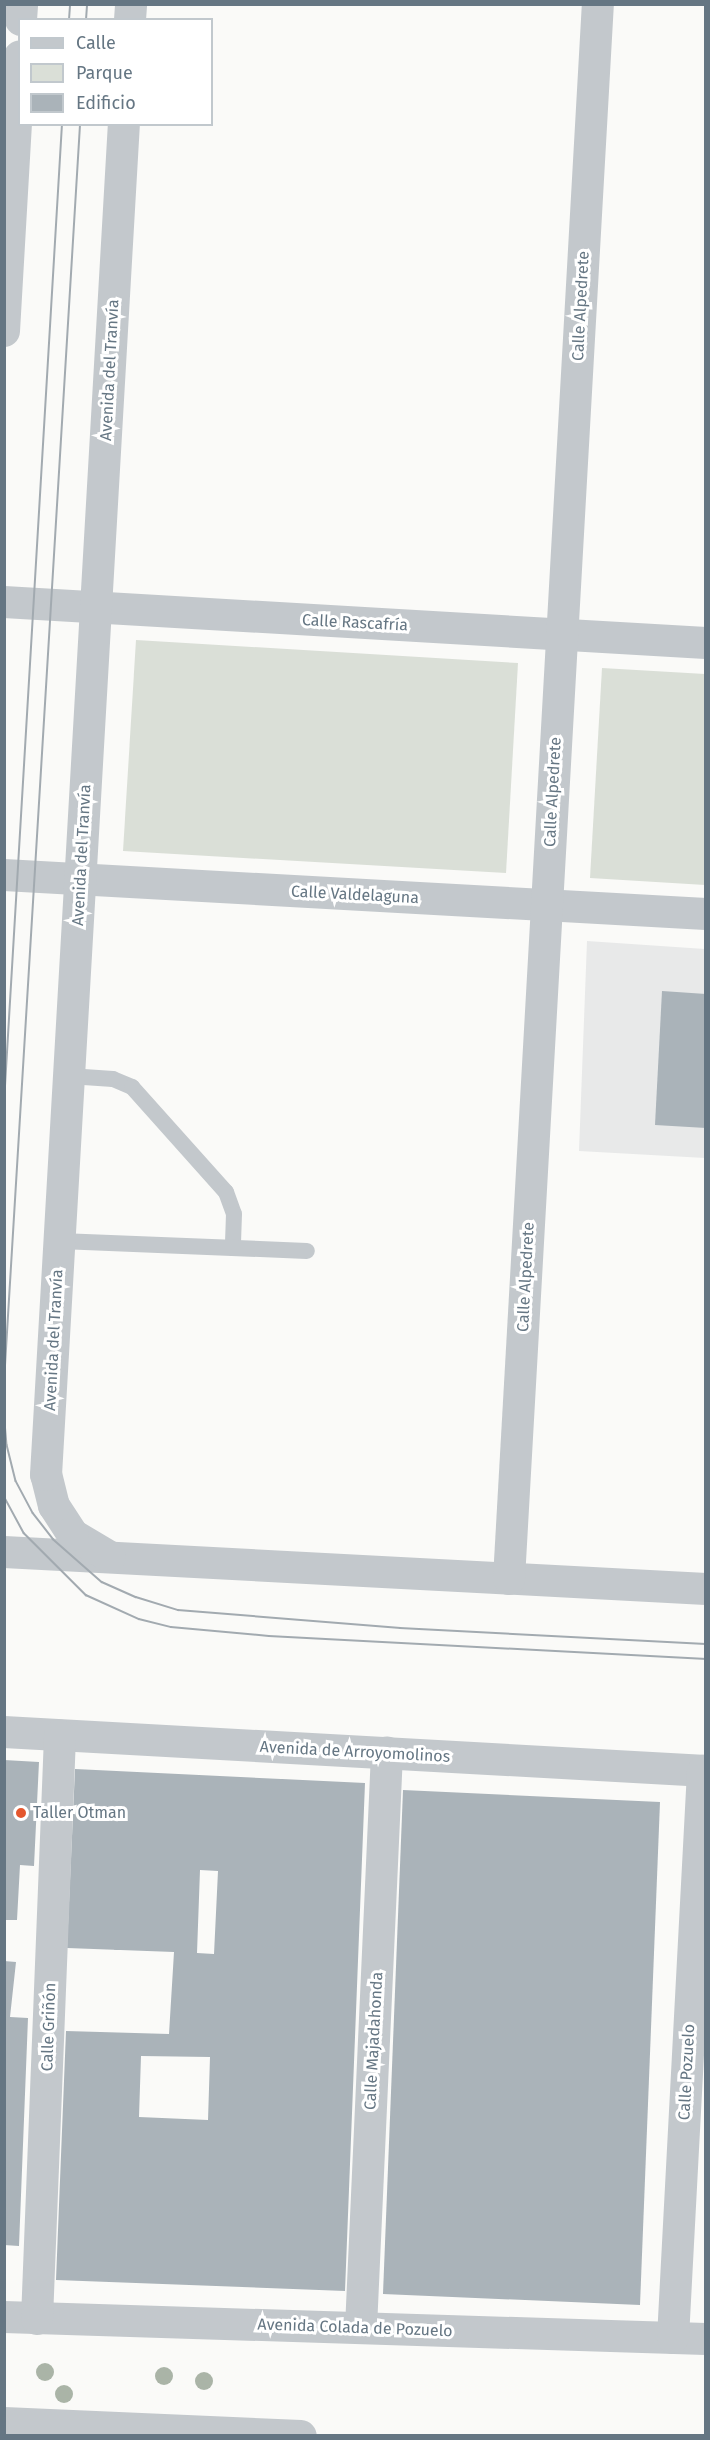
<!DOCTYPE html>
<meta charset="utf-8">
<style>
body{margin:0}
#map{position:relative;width:710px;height:2440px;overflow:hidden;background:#fafaf8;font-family:"Fira Sans",sans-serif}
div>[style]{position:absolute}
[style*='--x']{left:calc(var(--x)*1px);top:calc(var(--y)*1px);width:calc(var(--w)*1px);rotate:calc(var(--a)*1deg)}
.built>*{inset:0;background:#e8e9e9}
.green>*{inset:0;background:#dadfd7}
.building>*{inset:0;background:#aab3b9}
.service>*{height:16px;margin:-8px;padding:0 8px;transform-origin:8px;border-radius:8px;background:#c3c8cc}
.minor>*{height:32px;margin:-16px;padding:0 16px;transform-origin:16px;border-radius:16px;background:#c3c8cc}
.tram>*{height:1.5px;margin:-0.75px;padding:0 0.75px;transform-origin:0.75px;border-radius:0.75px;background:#a2aab0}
.trees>*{width:18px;height:18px;margin:-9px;border-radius:50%;background:#aab4a7}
.dots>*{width:16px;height:16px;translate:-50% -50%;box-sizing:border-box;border:3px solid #fff;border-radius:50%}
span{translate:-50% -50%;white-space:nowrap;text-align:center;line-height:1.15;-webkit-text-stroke:6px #fff;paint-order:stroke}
.street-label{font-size:16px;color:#657683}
.poi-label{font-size:16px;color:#657683}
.left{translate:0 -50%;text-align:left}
.frame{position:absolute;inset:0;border:6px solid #657683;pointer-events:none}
.legend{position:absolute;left:18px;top:18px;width:195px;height:108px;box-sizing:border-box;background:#fff;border:2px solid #c1c8cd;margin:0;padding:8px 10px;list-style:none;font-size:18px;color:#657683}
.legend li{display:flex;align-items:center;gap:12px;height:30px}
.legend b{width:30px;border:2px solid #c1c8cd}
</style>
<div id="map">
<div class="built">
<i style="clip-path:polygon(587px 941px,705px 949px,705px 1158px,579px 1151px)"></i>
</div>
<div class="green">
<i style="clip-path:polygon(136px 640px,518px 663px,506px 873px,123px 851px)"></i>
<i style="clip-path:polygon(602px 668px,705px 674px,705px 885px,590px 878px)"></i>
</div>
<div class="building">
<i style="clip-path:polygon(662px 991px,706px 994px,706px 1128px,655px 1125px)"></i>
<i style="clip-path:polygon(4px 1760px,39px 1762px,34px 1866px,20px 1865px,17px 1920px,4px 1920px)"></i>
<i style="clip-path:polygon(evenodd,75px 1769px,365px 1783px,345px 2291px,56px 2280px,66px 2031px,169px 2034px,174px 1952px,67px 1948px,75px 1769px,200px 1870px,218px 1871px,214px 1954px,197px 1953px,200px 1870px,75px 1769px,141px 2056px,210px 2057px,208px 2120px,139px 2117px,141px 2056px)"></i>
<i style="clip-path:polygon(403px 1790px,660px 1802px,640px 2305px,383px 2294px)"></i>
<i style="clip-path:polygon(4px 1961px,16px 1962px,10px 2017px,28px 2018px,19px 2246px,4px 2245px)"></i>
</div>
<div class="service">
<i style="--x:69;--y:1076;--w:44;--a:3.9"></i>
<i style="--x:113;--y:1079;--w:21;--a:23"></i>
<i style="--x:132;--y:1087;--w:141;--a:48.2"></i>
<i style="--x:226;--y:1192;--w:23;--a:70"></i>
<i style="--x:234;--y:1214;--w:34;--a:92"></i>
<i style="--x:60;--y:1241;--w:247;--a:2.3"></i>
</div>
<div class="minor">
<i style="--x:21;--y:20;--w:16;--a:-86"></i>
<i style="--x:130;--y:20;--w:16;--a:-86"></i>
<i style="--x:4;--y:331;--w:275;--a:-86.7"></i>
<i style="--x:4;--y:602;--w:703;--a:3.34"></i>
<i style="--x:4;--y:875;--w:703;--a:3.18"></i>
<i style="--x:4;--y:1552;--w:703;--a:3.02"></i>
<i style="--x:110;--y:1557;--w:43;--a:-149.3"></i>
<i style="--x:73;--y:1535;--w:35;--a:-123"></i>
<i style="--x:54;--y:1506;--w:32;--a:-104"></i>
<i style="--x:46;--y:1475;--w:1353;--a:-86.7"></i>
<i style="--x:509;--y:1579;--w:1578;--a:-86.77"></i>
<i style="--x:4;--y:1732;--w:703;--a:3.18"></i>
<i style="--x:4;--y:2317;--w:702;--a:1.8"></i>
<i style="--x:37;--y:2319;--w:584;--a:-87.74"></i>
<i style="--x:361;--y:2328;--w:576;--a:-87.41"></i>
<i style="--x:673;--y:2338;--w:568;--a:-86.97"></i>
<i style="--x:4;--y:2423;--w:297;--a:2.5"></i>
</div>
<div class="tram">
<i style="--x:69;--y:20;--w:16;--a:-86"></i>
<i style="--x:86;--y:20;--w:16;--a:-86"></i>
<i style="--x:4;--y:1103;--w:981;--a:-86.61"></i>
<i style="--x:4;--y:1382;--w:1260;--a:-86.54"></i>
<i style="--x:4;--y:1411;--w:34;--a:85"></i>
<i style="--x:7;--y:1445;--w:37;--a:76"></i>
<i style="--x:16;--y:1481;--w:36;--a:62"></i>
<i style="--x:33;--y:1513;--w:33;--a:52"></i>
<i style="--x:53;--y:1539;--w:65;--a:41.3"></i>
<i style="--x:102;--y:1582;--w:37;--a:24"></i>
<i style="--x:136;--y:1597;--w:44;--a:17.2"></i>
<i style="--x:178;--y:1610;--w:223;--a:4.6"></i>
<i style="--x:400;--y:1628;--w:306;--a:3"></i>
<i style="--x:4;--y:1496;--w:42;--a:61.6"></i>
<i style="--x:24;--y:1533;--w:88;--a:45"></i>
<i style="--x:86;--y:1595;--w:58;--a:24.4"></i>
<i style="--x:139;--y:1619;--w:33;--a:14"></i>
<i style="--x:171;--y:1627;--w:98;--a:5.2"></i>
<i style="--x:269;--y:1636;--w:438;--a:3"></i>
</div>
<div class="trees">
<i style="left:45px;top:2372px"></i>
<i style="left:164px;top:2376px"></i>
<i style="left:204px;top:2381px"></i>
<i style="left:64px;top:2394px"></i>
</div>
<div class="dots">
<i style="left:21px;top:1813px;background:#e4572e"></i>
</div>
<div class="street-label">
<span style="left:581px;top:306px;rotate:-87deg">Calle Alpedrete</span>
<span style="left:110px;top:370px;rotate:-87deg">Avenida del Tranvía</span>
<span style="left:355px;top:623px;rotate:3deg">Calle Rascafría</span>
<span style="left:553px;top:792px;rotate:-87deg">Calle Alpedrete</span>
<span style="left:82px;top:855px;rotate:-87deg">Avenida del Tranvía</span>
<span style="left:355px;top:895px;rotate:3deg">Calle Valdelaguna</span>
<span style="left:526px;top:1277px;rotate:-87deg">Calle Alpedrete</span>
<span style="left:54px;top:1340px;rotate:-87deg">Avenida del Tranvía</span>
<span style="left:355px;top:1752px;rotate:3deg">Avenida de Arroyomolinos</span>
<span style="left:49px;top:2027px;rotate:-88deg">Calle Griñón</span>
<span style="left:374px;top:2041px;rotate:-87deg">Calle Majadahonda</span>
<span style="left:687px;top:2072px;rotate:-87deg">Calle Pozuelo</span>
<span style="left:355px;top:2328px;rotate:2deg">Avenida Colada de Pozuelo</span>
</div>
<div class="poi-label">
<span class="left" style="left:33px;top:1813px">Taller Otman</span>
</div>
<div class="frame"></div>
<ul class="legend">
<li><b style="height:8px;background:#c3c8cc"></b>Calle</li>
<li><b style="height:16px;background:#dadfd7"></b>Parque</li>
<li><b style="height:16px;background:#aab3b9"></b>Edificio</li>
</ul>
</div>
